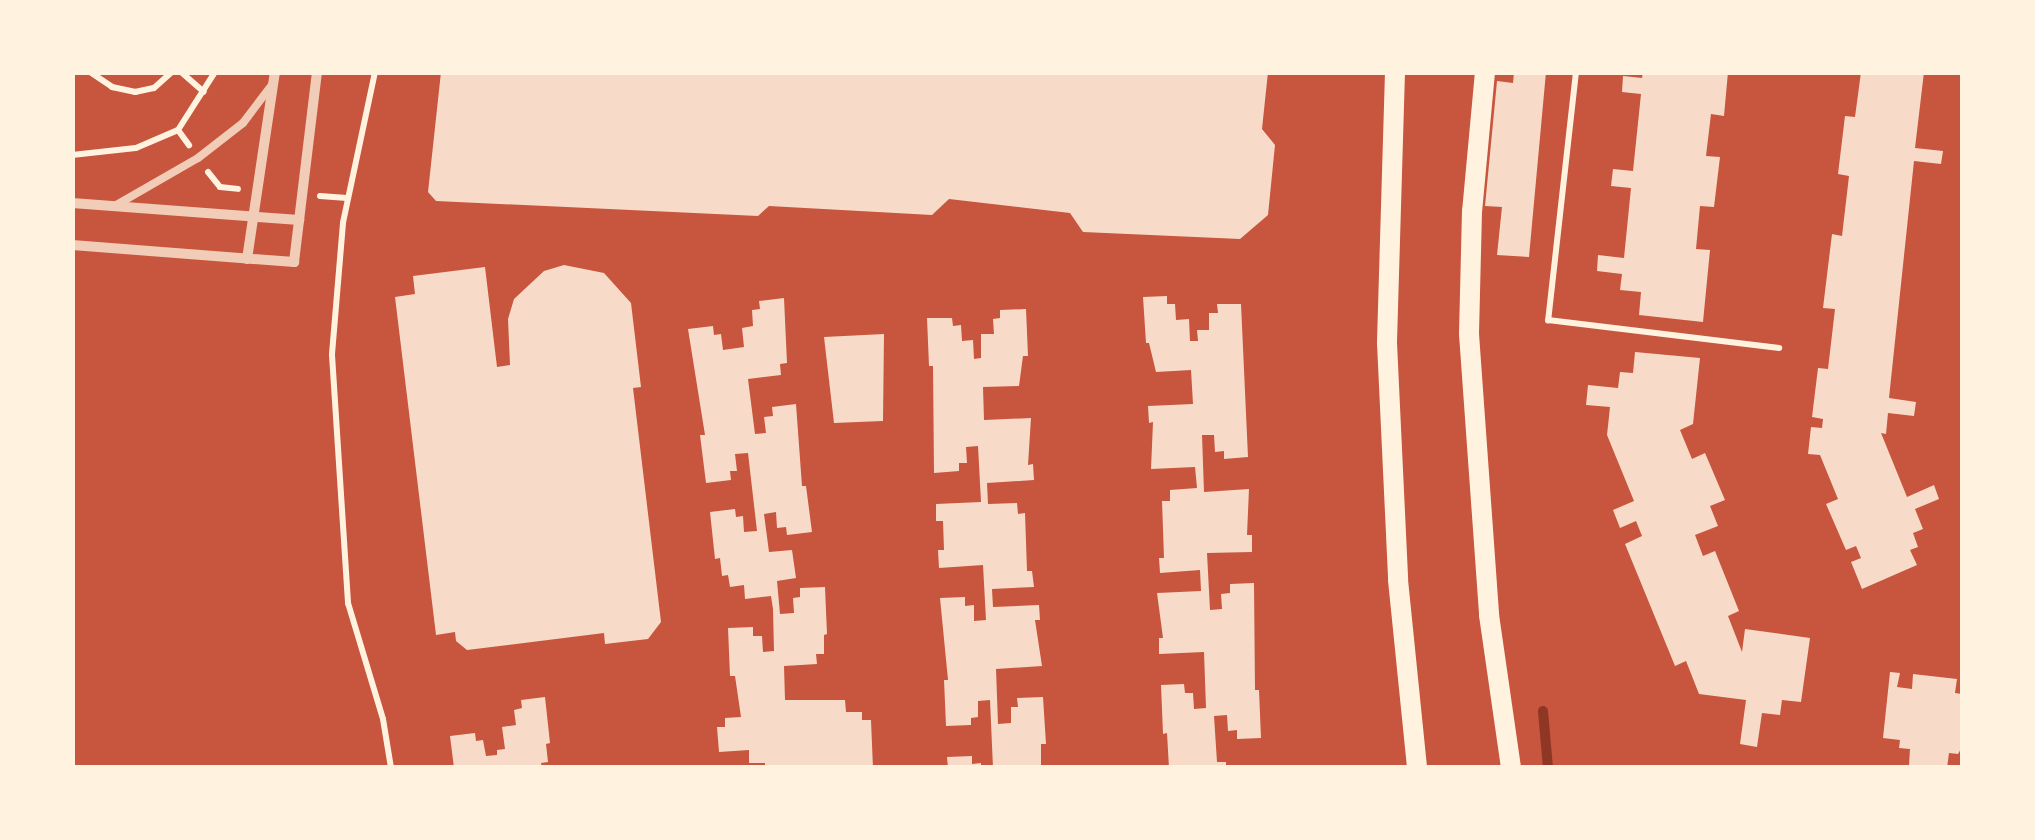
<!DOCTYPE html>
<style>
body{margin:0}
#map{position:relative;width:2035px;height:840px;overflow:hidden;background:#c8553d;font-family:"PT Sans Narrow",sans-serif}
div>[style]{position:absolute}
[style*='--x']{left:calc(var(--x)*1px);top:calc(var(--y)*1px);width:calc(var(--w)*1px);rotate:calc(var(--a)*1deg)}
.stream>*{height:10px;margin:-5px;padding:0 5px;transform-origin:5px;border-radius:5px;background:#8f3625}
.building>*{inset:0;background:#f7dbc8}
.path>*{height:6px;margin:-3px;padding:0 3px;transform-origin:3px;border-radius:3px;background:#fff3e0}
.service>*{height:8px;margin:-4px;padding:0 4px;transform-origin:4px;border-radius:4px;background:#f1ccb7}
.minor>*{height:10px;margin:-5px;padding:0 5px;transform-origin:5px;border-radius:5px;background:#f1ccb7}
.secondary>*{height:20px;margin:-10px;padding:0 10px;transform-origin:10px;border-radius:10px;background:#fff3e0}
span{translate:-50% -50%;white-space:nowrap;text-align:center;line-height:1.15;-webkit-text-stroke:8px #fff3e0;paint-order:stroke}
.frame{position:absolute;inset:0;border:75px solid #fff3e0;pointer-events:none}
</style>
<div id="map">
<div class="stream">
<i style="--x:1543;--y:711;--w:57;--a:85"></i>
</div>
<div class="building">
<i style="clip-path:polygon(441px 72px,1268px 72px,1262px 129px,1275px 145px,1268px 215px,1240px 239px,1083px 232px,1070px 213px,949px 199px,932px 215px,769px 206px,758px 216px,436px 201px,428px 192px)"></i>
<i style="clip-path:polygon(1514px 72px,1546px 72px,1529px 257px,1497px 255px,1502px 207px,1485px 206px,1497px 81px,1513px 83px)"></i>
<i style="clip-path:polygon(1643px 72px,1728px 72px,1724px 116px,1711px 114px,1706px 156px,1720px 157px,1714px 207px,1700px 206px,1696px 249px,1710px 250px,1703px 322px,1639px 315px,1641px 292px,1620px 290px,1622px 274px,1597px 271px,1598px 255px,1624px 258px,1631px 188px,1611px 186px,1613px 169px,1633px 171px,1641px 94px,1622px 92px,1623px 76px,1642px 78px)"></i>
<i style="clip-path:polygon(1861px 72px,1924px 72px,1915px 148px,1943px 151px,1941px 164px,1914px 161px,1889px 398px,1916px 402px,1914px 416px,1888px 413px,1886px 434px,1881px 433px,1907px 497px,1934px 485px,1939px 499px,1915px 509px,1923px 529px,1913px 533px,1918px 547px,1910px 550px,1917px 565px,1862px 589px,1851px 562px,1861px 558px,1856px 546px,1846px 550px,1826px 504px,1838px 499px,1820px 455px,1808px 454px,1811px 427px,1822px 428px,1823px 419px,1812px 417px,1818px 368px,1828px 369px,1835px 309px,1823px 308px,1832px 234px,1842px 236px,1849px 176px,1838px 174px,1845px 116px,1855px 117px)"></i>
<i style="clip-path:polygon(564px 265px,604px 273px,631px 303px,641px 387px,633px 388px,661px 622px,648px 639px,605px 644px,604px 633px,467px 650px,456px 641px,455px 632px,436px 635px,395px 297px,415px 294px,413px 276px,485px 267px,497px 367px,510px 365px,508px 319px,514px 299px,544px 271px)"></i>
<i style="clip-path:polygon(1167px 296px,1167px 304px,1175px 304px,1176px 320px,1189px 319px,1190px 341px,1198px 341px,1197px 330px,1209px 330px,1209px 313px,1218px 313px,1217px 304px,1241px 304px,1248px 457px,1224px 459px,1224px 451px,1215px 452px,1214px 435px,1202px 435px,1204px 492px,1249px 489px,1247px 535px,1252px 535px,1252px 552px,1207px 553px,1210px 610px,1222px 609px,1221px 594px,1230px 593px,1230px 584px,1254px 583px,1255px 690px,1259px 690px,1261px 738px,1237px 739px,1237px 730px,1228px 731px,1227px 715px,1214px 716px,1217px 762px,1226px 762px,1226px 768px,1169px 768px,1167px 733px,1163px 734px,1161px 685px,1184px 684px,1185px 693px,1193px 693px,1194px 709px,1206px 708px,1204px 652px,1159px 654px,1159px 638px,1163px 638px,1157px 593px,1201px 591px,1200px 570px,1160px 573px,1159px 558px,1164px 558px,1162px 501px,1170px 501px,1170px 490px,1197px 488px,1195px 467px,1151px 469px,1153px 422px,1149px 423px,1148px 406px,1193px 404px,1191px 370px,1156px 372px,1149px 343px,1146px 343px,1143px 297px)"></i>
<i style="clip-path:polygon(784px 298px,787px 363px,780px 364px,781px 375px,748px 379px,755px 434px,766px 433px,764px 417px,773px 416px,772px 407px,796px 404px,802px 486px,806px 486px,812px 532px,787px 535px,786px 527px,777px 528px,776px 512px,764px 514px,769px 552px,792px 550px,796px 578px,777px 581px,780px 614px,794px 613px,793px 598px,800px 597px,800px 588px,825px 587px,827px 634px,824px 635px,824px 654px,816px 654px,817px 664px,784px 666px,785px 700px,845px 700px,846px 712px,862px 712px,862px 720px,871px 720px,873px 768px,765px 768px,765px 763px,749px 763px,749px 750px,719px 752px,717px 727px,725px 727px,725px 718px,741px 717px,735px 676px,730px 676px,728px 628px,753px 627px,753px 636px,762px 636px,763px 652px,774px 651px,773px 609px,771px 596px,745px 599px,744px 585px,730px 587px,728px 575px,722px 576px,720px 558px,715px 559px,710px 512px,735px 509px,736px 517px,743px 516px,744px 532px,757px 531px,748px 453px,735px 454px,737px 471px,730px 471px,731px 480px,706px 483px,700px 435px,705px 435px,688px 329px,713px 326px,714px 335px,721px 334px,723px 350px,744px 347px,742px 328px,753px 326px,752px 310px,760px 309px,759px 301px)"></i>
<i style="clip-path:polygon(1026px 309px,1028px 356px,1023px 356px,1019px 386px,983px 387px,984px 420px,1031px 418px,1028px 465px,1033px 464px,1034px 480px,987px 483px,988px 504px,1017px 503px,1018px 514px,1025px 513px,1027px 571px,1032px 571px,1034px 587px,992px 589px,993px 607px,1039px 605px,1040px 620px,1035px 620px,1042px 666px,996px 669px,998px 724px,1011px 723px,1011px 707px,1018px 707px,1017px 698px,1043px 697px,1046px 744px,1041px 744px,1041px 768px,993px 768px,990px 700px,978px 701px,978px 717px,971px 718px,971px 725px,946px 726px,944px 680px,948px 680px,940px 598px,965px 597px,965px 606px,974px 605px,974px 621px,986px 620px,983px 565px,939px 568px,938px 550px,944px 550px,943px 521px,936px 521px,936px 504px,981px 502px,978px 446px,966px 447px,967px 463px,959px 463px,959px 471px,934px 473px,933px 366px,929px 366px,927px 318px,952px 318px,953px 326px,961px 325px,962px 341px,973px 340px,974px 359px,981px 358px,981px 334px,994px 334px,993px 319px,1000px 318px,1000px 310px)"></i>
<i style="clip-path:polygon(884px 334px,883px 421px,834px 423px,824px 337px)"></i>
<i style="clip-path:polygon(1635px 352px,1700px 358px,1693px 424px,1680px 430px,1692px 459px,1705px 453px,1725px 500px,1710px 506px,1718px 526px,1695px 535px,1703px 556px,1715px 551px,1739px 611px,1728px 616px,1742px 652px,1745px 629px,1810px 638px,1801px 702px,1782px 700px,1780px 715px,1762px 713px,1757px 747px,1740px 744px,1746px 700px,1699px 694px,1686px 661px,1675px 666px,1625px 544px,1642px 536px,1636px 521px,1620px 528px,1613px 510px,1634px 501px,1607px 435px,1610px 407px,1586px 405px,1588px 385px,1618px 388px,1620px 372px,1633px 373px)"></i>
<i style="clip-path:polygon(1890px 672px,1900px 673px,1897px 687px,1912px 689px,1913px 674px,1957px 679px,1955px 693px,1962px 694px,1962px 747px,1958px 754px,1949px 753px,1947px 768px,1909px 765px,1910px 749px,1899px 748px,1900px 740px,1883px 738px)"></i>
<i style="clip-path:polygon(545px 697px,550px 743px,546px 744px,548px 762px,541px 763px,542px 768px,454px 768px,450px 736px,475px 733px,476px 741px,483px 740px,486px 756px,497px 755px,497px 750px,505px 749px,502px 727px,516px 725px,514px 710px,522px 708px,521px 700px)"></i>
<i style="clip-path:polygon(972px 756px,972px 764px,981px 763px,981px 768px,948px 768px,947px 757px)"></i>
</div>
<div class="path">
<i style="--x:90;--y:72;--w:27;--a:34"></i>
<i style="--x:112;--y:87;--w:24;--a:12"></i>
<i style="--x:135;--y:92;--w:19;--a:-12"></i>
<i style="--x:154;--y:88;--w:24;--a:-42"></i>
<i style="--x:181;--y:72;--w:30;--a:41"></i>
<i style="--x:375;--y:72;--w:154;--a:102"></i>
<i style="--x:343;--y:223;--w:132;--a:94.8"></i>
<i style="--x:332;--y:355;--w:249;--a:86.3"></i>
<i style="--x:348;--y:603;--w:121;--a:73.2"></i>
<i style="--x:383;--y:719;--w:50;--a:80.7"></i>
<i style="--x:1576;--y:72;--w:250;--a:96.4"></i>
<i style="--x:1548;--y:320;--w:233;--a:6.9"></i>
<i style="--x:178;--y:130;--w:19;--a:54"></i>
<i style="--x:72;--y:155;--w:64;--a:-6.2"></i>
<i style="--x:136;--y:148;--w:46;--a:-23.2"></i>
<i style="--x:178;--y:130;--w:69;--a:-57.5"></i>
<i style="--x:208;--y:172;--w:19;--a:51"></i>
<i style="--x:220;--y:187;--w:18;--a:6"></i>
<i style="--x:320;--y:196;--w:27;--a:4"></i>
</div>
<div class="service">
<i style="--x:118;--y:204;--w:92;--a:-29.9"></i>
<i style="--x:198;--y:158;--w:57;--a:-37.9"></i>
<i style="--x:243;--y:123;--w:46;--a:-52.9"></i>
</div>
<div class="minor">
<i style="--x:72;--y:203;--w:228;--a:4.3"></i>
<i style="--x:72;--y:245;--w:223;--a:4.4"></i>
<i style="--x:294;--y:262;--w:191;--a:-83.1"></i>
<i style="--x:247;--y:259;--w:189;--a:-81.5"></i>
</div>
<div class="secondary">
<i style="--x:1395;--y:72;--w:271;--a:91.7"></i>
<i style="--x:1387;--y:343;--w:237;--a:87.3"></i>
<i style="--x:1398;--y:580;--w:189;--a:84.2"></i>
<i style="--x:1485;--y:72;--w:140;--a:95.3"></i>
<i style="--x:1472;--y:211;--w:123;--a:91.4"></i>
<i style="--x:1469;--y:334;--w:282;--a:85.9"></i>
<i style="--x:1489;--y:615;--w:155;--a:81.8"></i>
</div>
<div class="frame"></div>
</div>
